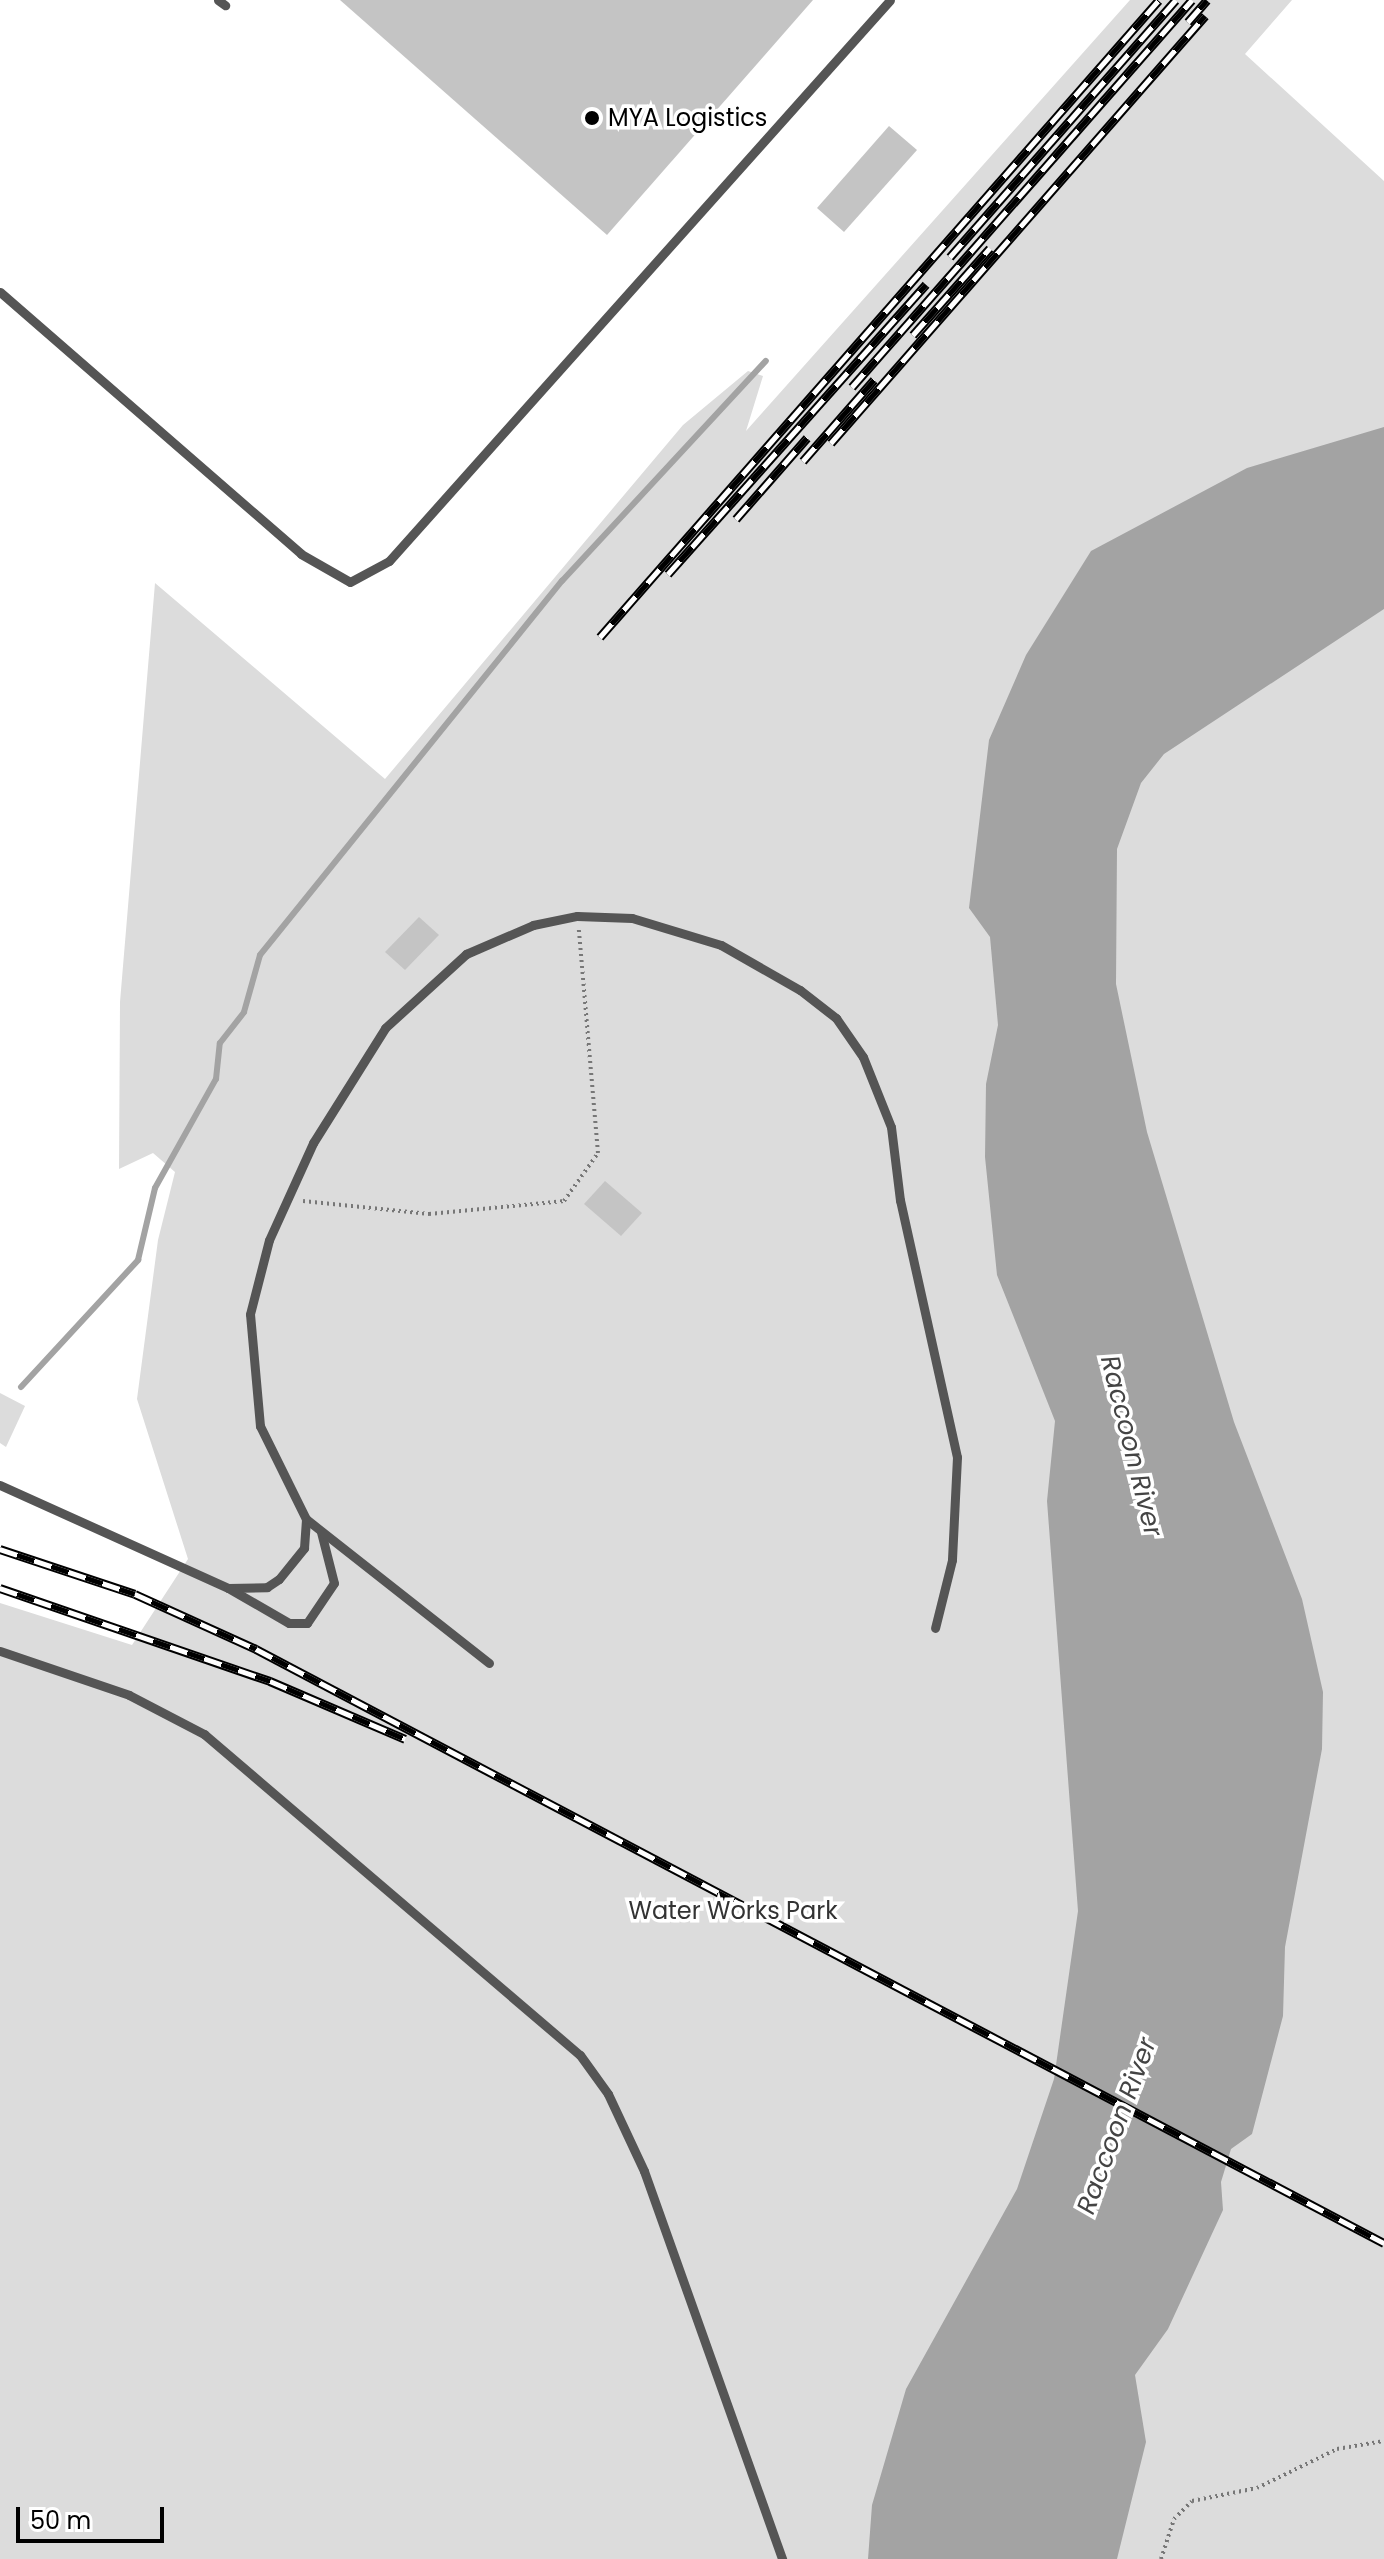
<!DOCTYPE html>
<style>
body{margin:0}
#map{position:relative;width:1384px;height:2559px;overflow:hidden;background:#fff;font-family:Poppins,sans-serif}
div>[style]{position:absolute}
[style*='--x']{left:calc(var(--x)*1px);top:calc(var(--y)*1px);width:calc(var(--w)*1px);rotate:calc(var(--a)*1deg)}
.green>*{inset:0;background:#dcdcdc}
.water>*{inset:0;background:#a3a3a3}
.stream>*{height:6px;margin:-3px;padding:0 3px;transform-origin:3px;border-radius:3px;background:#a3a3a3}
.building>*{inset:0;background:#c4c4c4}
.path>*{height:4px;margin-top:-2px;transform-origin:0;background:repeating-linear-gradient(90deg,#777 0 2px,transparent 0 6px)}
.lane>*{height:9px;margin:-4.5px;padding:0 4.5px;transform-origin:4.5px;border-radius:4.5px;background:#555}
.rail>*{height:9px;margin-top:-4.5px;transform-origin:0;background:repeating-linear-gradient(90deg,#fff 0 18px,#000 0 36px);box-sizing:border-box;border-block:2px solid #000}
.dots>*{width:22px;height:22px;translate:-50% -50%;box-sizing:border-box;border:4px solid #fff;border-radius:50%}
span{translate:-50% -50%;white-space:nowrap;text-align:center;line-height:1.15;-webkit-text-stroke:7px #fff;paint-order:stroke}
.poi-label{font-size:24px;color:#000}
.left{translate:0 -50%;text-align:left}
.park-label{font-size:24px;color:#333}
.water-label{font-size:26px;color:#444;font-style:italic}
.scale{position:absolute;left:16px;top:2507px;width:148px;height:36px;box-sizing:border-box;border:4px solid #000;border-top:0;padding-left:10px;font-size:24px;line-height:28px;white-space:nowrap;color:#000;-webkit-text-stroke:6px #fff;paint-order:stroke}
</style>
<div id="map">
<div class="green">
<i style="clip-path:polygon(1130px 0,1292px 0,1245px 54px,1384px 181px,1384px 2559px,0 2559px,0 1603px,132px 1645px,188px 1559px,137px 1399px,158px 1240px,175px 1172px,153px 1153px,119px 1169px,120px 1002px,155px 583px,385px 779px,683px 425px,748px 371px,763px 376px,746px 431px)"></i>
<i style="clip-path:polygon(0 1393px,25px 1406px,6px 1447px,0 1443px)"></i>
</div>
<div class="water">
<i style="clip-path:polygon(1384px 427px,1384px 609px,1164px 754px,1141px 783px,1117px 849px,1116px 984px,1147px 1132px,1234px 1422px,1302px 1599px,1323px 1692px,1322px 1749px,1285px 1947px,1283px 2016px,1252px 2134px,1231px 2149px,1221px 2182px,1223px 2210px,1168px 2329px,1135px 2375px,1146px 2442px,1117px 2559px,868px 2559px,872px 2505px,906px 2389px,1017px 2189px,1054px 2079px,1078px 1911px,1047px 1501px,1055px 1421px,997px 1275px,985px 1157px,986px 1084px,998px 1025px,990px 937px,969px 908px,989px 740px,1026px 655px,1091px 551px,1247px 468px)"></i>
</div>
<div class="stream">
<i style="--x:21;--y:1387;--w:173;--a:-47.3"></i>
<i style="--x:138;--y:1260;--w:74;--a:-76.7"></i>
<i style="--x:155;--y:1188;--w:125;--a:-60.8"></i>
<i style="--x:216;--y:1079;--w:36;--a:-84"></i>
<i style="--x:220;--y:1043;--w:39;--a:-52"></i>
<i style="--x:244;--y:1012;--w:59;--a:-74.3"></i>
<i style="--x:260;--y:955;--w:481;--a:-51.1"></i>
<i style="--x:562;--y:581;--w:300;--a:-47.2"></i>
</div>
<div class="building">
<i style="clip-path:polygon(340px 0,813px 0,607px 235px)"></i>
<i style="clip-path:polygon(889px 126px,917px 150px,844px 232px,817px 208px)"></i>
<i style="clip-path:polygon(419px 917px,439px 935px,405px 970px,385px 952px)"></i>
<i style="clip-path:polygon(605px 1181px,642px 1213px,621px 1236px,584px 1204px)"></i>
</div>
<div class="path">
<i style="--x:303;--y:1201;--w:127;--a:5.9"></i>
<i style="--x:429;--y:1214;--w:136;--a:-5.5"></i>
<i style="--x:564;--y:1201;--w:59;--a:-54.7"></i>
<i style="--x:598;--y:1153;--w:224;--a:-94.9"></i>
<i style="--x:1161;--y:2559;--w:42;--a:-72"></i>
<i style="--x:1174;--y:2519;--w:25;--a:-45"></i>
<i style="--x:1192;--y:2501;--w:66;--a:-11.3"></i>
<i style="--x:1257;--y:2488;--w:89;--a:-26"></i>
<i style="--x:1337;--y:2449;--w:48;--a:-9.7"></i>
</div>
<div class="lane">
<i style="--x:218;--y:0;--w:9;--a:36"></i>
<i style="--x:0;--y:292;--w:399;--a:41"></i>
<i style="--x:301;--y:554;--w:56;--a:29.7"></i>
<i style="--x:350;--y:582;--w:44;--a:-28.3"></i>
<i style="--x:389;--y:561;--w:752;--a:-48.23"></i>
<i style="--x:0;--y:1485;--w:250;--a:24.3"></i>
<i style="--x:228;--y:1588;--w:39;--a:-1"></i>
<i style="--x:267;--y:1587;--w:14;--a:-34"></i>
<i style="--x:279;--y:1579;--w:40;--a:-51"></i>
<i style="--x:304;--y:1548;--w:29;--a:-86"></i>
<i style="--x:230;--y:1589;--w:68;--a:30"></i>
<i style="--x:289;--y:1623;--w:18;--a:0"></i>
<i style="--x:307;--y:1623;--w:48;--a:-56"></i>
<i style="--x:334;--y:1583;--w:53;--a:-104.3"></i>
<i style="--x:0;--y:1651;--w:136;--a:18.8"></i>
<i style="--x:129;--y:1695;--w:85;--a:27.5"></i>
<i style="--x:204;--y:1734;--w:494;--a:40.5"></i>
<i style="--x:580;--y:2055;--w:48;--a:54.3"></i>
<i style="--x:608;--y:2094;--w:85;--a:64.9"></i>
<i style="--x:644;--y:2171;--w:412;--a:70.4"></i>
<i style="--x:489;--y:1663;--w:233;--a:-141.8"></i>
<i style="--x:306;--y:1519;--w:104;--a:-116.3"></i>
<i style="--x:260;--y:1426;--w:112;--a:-95.1"></i>
<i style="--x:250;--y:1314;--w:76;--a:-75.6"></i>
<i style="--x:269;--y:1240;--w:107;--a:-65.6"></i>
<i style="--x:313;--y:1143;--w:136;--a:-57.9"></i>
<i style="--x:385;--y:1028;--w:110;--a:-42.4"></i>
<i style="--x:466;--y:954;--w:73;--a:-23.4"></i>
<i style="--x:533;--y:925;--w:45;--a:-11.6"></i>
<i style="--x:577;--y:916;--w:55;--a:2.1"></i>
<i style="--x:632;--y:918;--w:93;--a:16.9"></i>
<i style="--x:721;--y:945;--w:91;--a:29.7"></i>
<i style="--x:800;--y:990;--w:46;--a:37.9"></i>
<i style="--x:836;--y:1018;--w:47;--a:55.3"></i>
<i style="--x:863;--y:1057;--w:75;--a:68.2"></i>
<i style="--x:891;--y:1127;--w:74;--a:83"></i>
<i style="--x:900;--y:1200;--w:263;--a:77.5"></i>
<i style="--x:957;--y:1457;--w:103;--a:92.8"></i>
<i style="--x:952;--y:1560;--w:70;--a:104"></i>
</div>
<div class="rail">
<i style="--x:1188;--y:22;--w:29;--a:-49"></i>
<i style="--x:950;--y:257;--w:342;--a:-48.7"></i>
<i style="--x:913;--y:335;--w:116;--a:-48.5"></i>
<i style="--x:852;--y:387;--w:515;--a:-48.7"></i>
<i style="--x:831;--y:443;--w:568;--a:-48.79"></i>
<i style="--x:803;--y:461;--w:108;--a:-48.8"></i>
<i style="--x:736;--y:519;--w:108;--a:-48.8"></i>
<i style="--x:668;--y:574;--w:388;--a:-48.3"></i>
<i style="--x:600;--y:637;--w:847;--a:-48.73"></i>
<i style="--x:0;--y:1549;--w:142;--a:18.4"></i>
<i style="--x:135;--y:1594;--w:133;--a:24.4"></i>
<i style="--x:256;--y:1649;--w:1275;--a:27.77"></i>
<i style="--x:0;--y:1588;--w:286;--a:19"></i>
<i style="--x:270;--y:1681;--w:147;--a:23.2"></i>
</div>
<div class="dots">
<i style="left:592px;top:118px;background:#000"></i>
</div>
<div class="poi-label">
<span class="left" style="left:608px;top:118px">MYA Logistics</span>
</div>
<div class="park-label">
<span style="left:733px;top:1911px">Water Works Park</span>
</div>
<div class="water-label">
<span style="left:1131px;top:1446px;rotate:76deg">Raccoon River</span>
<span style="left:1117px;top:2126px;rotate:-70deg">Raccoon River</span>
</div>
<div class="scale">50 m</div>
</div>
